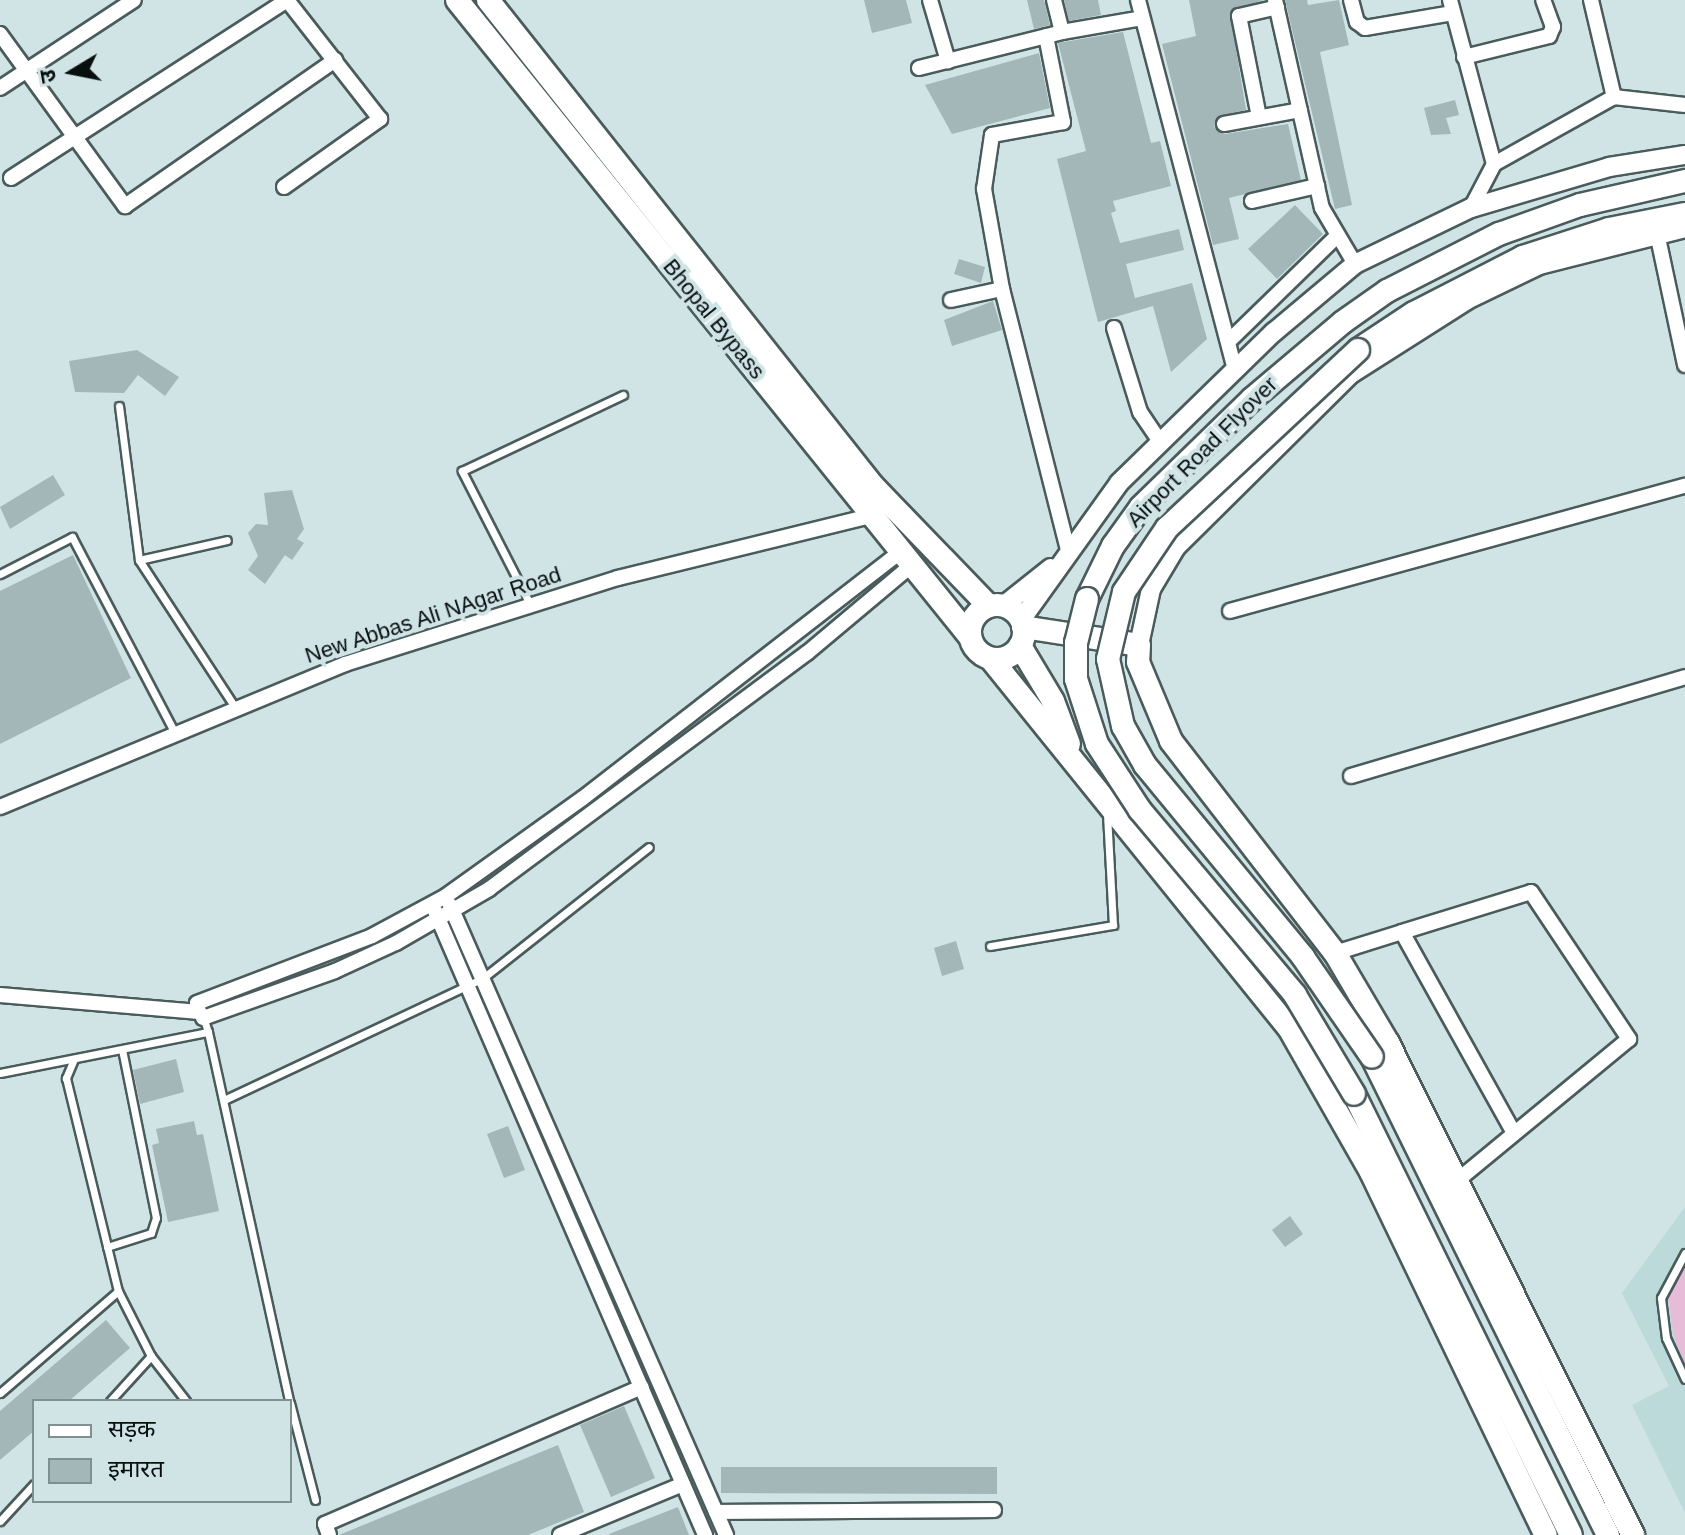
<!DOCTYPE html>
<meta charset="utf-8">
<style>
body{margin:0}
#map{position:relative;width:1685px;height:1535px;overflow:hidden;background:#d0e4e5;font-family:Arial,"Noto Sans Devanagari",sans-serif}
div>[style]{position:absolute}
[style*='--x']{left:calc(var(--x)*1px);top:calc(var(--y)*1px);width:calc(var(--w)*1px);rotate:calc(var(--a)*1deg)}
.built>*{inset:0;background:#bcdada}
.green>*{inset:0;background:#e7bcd9}
.building>*{inset:0;background:#a4b7b8}
.roads{filter:drop-shadow(2px 0 #4a5b5c) drop-shadow(-2px 0 #4a5b5c) drop-shadow(0 2px #4a5b5c) drop-shadow(0 -2px #4a5b5c)}
.service>*{height:7px;margin:-3.5px;padding:0 3.5px;transform-origin:3.5px;border-radius:3.5px;background:#fff}
.minor>*{height:14px;margin:-7px;padding:0 7px;transform-origin:7px;border-radius:7px;background:#fff}
.tertiary>*{height:18px;margin:-9px;padding:0 9px;transform-origin:9px;border-radius:9px;background:#fff}
.primary>*{height:22px;margin:-11px;padding:0 11px;transform-origin:11px;border-radius:11px;background:#fff}
.primary>.ring{margin:-11px;padding:0;box-sizing:content-box;background:none;border:22px solid #fff;border-radius:50%}
.bridges{filter:drop-shadow(2px 0 #4a5b5c) drop-shadow(-2px 0 #4a5b5c) drop-shadow(0 2px #4a5b5c) drop-shadow(0 -2px #4a5b5c)}
.primary-bridge>*{height:22px;margin:-11px;padding:0 11px;transform-origin:11px;border-radius:11px;background:#fff}
span{translate:-50% -50%;white-space:nowrap;text-align:center;line-height:1.15;-webkit-text-stroke:8px #d0e4e5;paint-order:stroke}
.street-label{font-size:22px;color:#080f0f}
.legend{position:absolute;left:32px;top:1399px;width:260px;height:104px;box-sizing:border-box;background:#d0e4e5;border:2px solid #808f8f;margin:0;padding:10px 14px;list-style:none;font-size:24px;color:#080f0f}
.legend li{display:flex;align-items:center;gap:16px;height:40px}
.legend b{width:40px;border:2px solid #808f8f}
.north{position:absolute;left:32px;top:32px;width:80px;height:80px;-webkit-text-stroke:6px #d0e4e5;paint-order:stroke;rotate:260deg;font-size:22px;font-weight:700;line-height:32px;text-align:center;color:#080f0f}
.north::after{content:'';display:block;margin:auto;width:28px;height:36px;background:#080f0f;clip-path:polygon(50% 0,100% 100%,50% 72%,0 100%)}
</style>
<div id="map">
<div class="built">
<i style="clip-path:polygon(1685px 1207px,1685px 1513px,1632px 1405px,1669px 1386px,1622px 1293px)"></i>
</div>
<div class="green">
<i style="clip-path:polygon(1685px 1263px,1685px 1363px,1675px 1340px,1668px 1299px)"></i>
</div>
<div class="building">
<i style="clip-path:polygon(864px 0,906px 0,912px 23px,872px 33px)"></i>
<i style="clip-path:polygon(1027px 0,1044px 0,1050px 25px,1034px 29px)"></i>
<i style="clip-path:polygon(1064px 0,1098px 0,1101px 15px,1069px 21px)"></i>
<i style="clip-path:polygon(1189px 0,1263px 0,1230px 12px,1246px 110px,1218px 116px,1214px 127px,1225px 134px,1288px 124px,1301px 180px,1229px 198px,1239px 239px,1213px 245px,1162px 44px,1196px 36px)"></i>
<i style="clip-path:polygon(1285px 0,1307px 0,1308px 5px,1339px 0,1349px 45px,1320px 52px,1352px 205px,1335px 209px)"></i>
<i style="clip-path:polygon(1123px 32px,1151px 143px,1160px 141px,1171px 186px,1113px 201px,1116px 211px,1111px 213px,1120px 243px,1179px 229px,1184px 250px,1126px 264px,1135px 298px,1192px 283px,1207px 339px,1171px 372px,1153px 306px,1098px 322px,1057px 159px,1086px 151px,1058px 43px)"></i>
<i style="clip-path:polygon(1039px 53px,1050px 108px,952px 134px,925px 85px)"></i>
<i style="clip-path:polygon(1455px 100px,1459px 115px,1446px 118px,1451px 134px,1431px 135px,1424px 108px)"></i>
<i style="clip-path:polygon(1295px 205px,1323px 234px,1277px 279px,1248px 249px)"></i>
<i style="clip-path:polygon(959px 259px,985px 267px,981px 283px,954px 274px)"></i>
<i style="clip-path:polygon(993px 301px,1002px 330px,952px 346px,944px 320px)"></i>
<i style="clip-path:polygon(137px 350px,179px 377px,165px 396px,138px 375px,124px 393px,75px 392px,69px 361px)"></i>
<i style="clip-path:polygon(53px 475px,65px 495px,10px 529px,0 507px)"></i>
<i style="clip-path:polygon(292px 490px,304px 529px,297px 539px,304px 543px,292px 560px,285px 555px,265px 584px,248px 570px,258px 556px,248px 533px,256px 524px,268px 525px,264px 493px)"></i>
<i style="clip-path:polygon(73px 555px,131px 678px,0 744px,0 591px)"></i>
<i style="clip-path:polygon(956px 941px,964px 969px,942px 976px,934px 948px)"></i>
<i style="clip-path:polygon(176px 1059px,184px 1092px,140px 1104px,133px 1070px)"></i>
<i style="clip-path:polygon(194px 1121px,197px 1135px,203px 1134px,219px 1211px,168px 1222px,152px 1145px,159px 1143px,156px 1129px)"></i>
<i style="clip-path:polygon(508px 1126px,525px 1170px,504px 1178px,487px 1134px)"></i>
<i style="clip-path:polygon(1290px 1216px,1303px 1234px,1285px 1247px,1272px 1230px)"></i>
<i style="clip-path:polygon(106px 1320px,130px 1348px,69px 1401px,34px 1401px,34px 1431px,0 1460px,0 1411px)"></i>
<i style="clip-path:polygon(624px 1406px,655px 1478px,611px 1497px,580px 1425px)"></i>
<i style="clip-path:polygon(558px 1445px,584px 1512px,528px 1535px,339px 1535px)"></i>
<i style="clip-path:polygon(721px 1467px,997px 1467px,997px 1494px,721px 1493px)"></i>
<i style="clip-path:polygon(678px 1507px,689px 1535px,610px 1535px,609px 1534px)"></i>
</div>
<div class="roads">
<div class="service">
<i style="--x:119;--y:406;--w:155;--a:82.6"></i>
<i style="--x:139;--y:560;--w:174;--a:56.9"></i>
<i style="--x:139;--y:560;--w:90;--a:-12.8"></i>
<i style="--x:0;--y:574;--w:81;--a:-27.2"></i>
<i style="--x:72;--y:537;--w:219;--a:62.3"></i>
<i style="--x:531;--y:606;--w:152;--a:-117.1"></i>
<i style="--x:462;--y:471;--w:178;--a:-25.3"></i>
<i style="--x:990;--y:946;--w:125;--a:-9.7"></i>
<i style="--x:1113;--y:925;--w:111;--a:-93.1"></i>
<i style="--x:208;--y:1032;--w:378;--a:77.6"></i>
<i style="--x:74;--y:1059;--w:21;--a:113"></i>
<i style="--x:66;--y:1078;--w:219;--a:76.3"></i>
<i style="--x:118;--y:1291;--w:73;--a:63.1"></i>
<i style="--x:151;--y:1356;--w:57;--a:52.1"></i>
<i style="--x:0;--y:1073;--w:212;--a:-11.2"></i>
<i style="--x:208;--y:1032;--w:16;--a:-108"></i>
<i style="--x:226;--y:1099;--w:284;--a:-25.2"></i>
<i style="--x:483;--y:978;--w:211;--a:-38.3"></i>
<i style="--x:107;--y:1247;--w:46;--a:-17.7"></i>
<i style="--x:151;--y:1233;--w:16;--a:-72"></i>
<i style="--x:156;--y:1218;--w:171;--a:-101.4"></i>
<i style="--x:1685;--y:1253;--w:51;--a:118.1"></i>
<i style="--x:1661;--y:1298;--w:40;--a:82.9"></i>
<i style="--x:1666;--y:1338;--w:45;--a:65.1"></i>
<i style="--x:0;--y:1393;--w:156;--a:-40.8"></i>
<i style="--x:110;--y:1401;--w:61;--a:-47.7"></i>
<i style="--x:290;--y:1403;--w:100;--a:75.5"></i>
<i style="--x:0;--y:1521;--w:50;--a:-47.4"></i>
</div>
<div class="minor">
<i style="--x:930;--y:0;--w:64;--a:73.6"></i>
<i style="--x:1054;--y:0;--w:33;--a:76"></i>
<i style="--x:1138;--y:0;--w:382;--a:75.3"></i>
<i style="--x:1275;--y:0;--w:213;--a:77.3"></i>
<i style="--x:1322;--y:208;--w:65;--a:59.5"></i>
<i style="--x:1351;--y:0;--w:23;--a:75"></i>
<i style="--x:1357;--y:22;--w:10;--a:37"></i>
<i style="--x:1365;--y:28;--w:89;--a:-9.7"></i>
<i style="--x:1450;--y:0;--w:170;--a:75"></i>
<i style="--x:1591;--y:0;--w:100;--a:76.7"></i>
<i style="--x:0;--y:34;--w:213;--a:54"></i>
<i style="--x:125;--y:206;--w:256;--a:-34.8"></i>
<i style="--x:1046;--y:36;--w:88;--a:78.8"></i>
<i style="--x:1063;--y:122;--w:72;--a:169.6"></i>
<i style="--x:992;--y:135;--w:55;--a:98.4"></i>
<i style="--x:984;--y:189;--w:102;--a:79.8"></i>
<i style="--x:1002;--y:289;--w:273;--a:75.8"></i>
<i style="--x:1464;--y:57;--w:88;--a:-13.9"></i>
<i style="--x:1549;--y:36;--w:10;--a:-66"></i>
<i style="--x:1553;--y:27;--w:29;--a:-110"></i>
<i style="--x:919;--y:68;--w:147;--a:-14.1"></i>
<i style="--x:1062;--y:32;--w:81;--a:-9.9"></i>
<i style="--x:0;--y:88;--w:160;--a:-33.3"></i>
<i style="--x:1259;--y:117;--w:103;--a:-101.2"></i>
<i style="--x:1239;--y:16;--w:39;--a:-13"></i>
<i style="--x:1224;--y:124;--w:77;--a:-10.4"></i>
<i style="--x:11;--y:178;--w:328;--a:-32.8"></i>
<i style="--x:284;--y:187;--w:118;--a:-35.3"></i>
<i style="--x:380;--y:119;--w:151;--a:-128"></i>
<i style="--x:1252;--y:201;--w:67;--a:-13"></i>
<i style="--x:1471;--y:208;--w:50;--a:-62.4"></i>
<i style="--x:1494;--y:164;--w:137;--a:-29.2"></i>
<i style="--x:1614;--y:97;--w:71;--a:6.4"></i>
<i style="--x:1657;--y:233;--w:135;--a:78"></i>
<i style="--x:951;--y:300;--w:52;--a:-12.2"></i>
<i style="--x:1114;--y:328;--w:88;--a:72.8"></i>
<i style="--x:1140;--y:412;--w:37;--a:56"></i>
<i style="--x:1229;--y:341;--w:151;--a:-44.2"></i>
<i style="--x:1230;--y:611;--w:472;--a:-15.4"></i>
<i style="--x:1351;--y:776;--w:348;--a:-16.5"></i>
<i style="--x:0;--y:807;--w:373;--a:-22.5"></i>
<i style="--x:345;--y:664;--w:286;--a:-17.5"></i>
<i style="--x:618;--y:578;--w:268;--a:-13.8"></i>
<i style="--x:450;--y:905;--w:688;--a:66.34"></i>
<i style="--x:435;--y:911;--w:680;--a:66.6"></i>
<i style="--x:1402;--y:932;--w:135;--a:-17.2"></i>
<i style="--x:1531;--y:892;--w:177;--a:56.3"></i>
<i style="--x:1629;--y:1039;--w:223;--a:140.5"></i>
<i style="--x:1335;--y:953;--w:70;--a:-17.4"></i>
<i style="--x:1402;--y:932;--w:230;--a:60.9"></i>
<i style="--x:0;--y:995;--w:200;--a:4.9"></i>
<i style="--x:199;--y:1012;--w:9;--a:-103"></i>
<i style="--x:197;--y:1003;--w:187;--a:-20.9"></i>
<i style="--x:372;--y:936;--w:84;--a:-28.4"></i>
<i style="--x:446;--y:896;--w:168;--a:-35.6"></i>
<i style="--x:583;--y:798;--w:403;--a:-37.8"></i>
<i style="--x:203;--y:1018;--w:140;--a:-19.6"></i>
<i style="--x:335;--y:971;--w:67;--a:-24.7"></i>
<i style="--x:396;--y:943;--w:108;--a:-30.1"></i>
<i style="--x:489;--y:889;--w:396;--a:-36.6"></i>
<i style="--x:807;--y:653;--w:137;--a:-40"></i>
<i style="--x:716;--y:1512;--w:278;--a:-0.4"></i>
<i style="--x:329;--y:1535;--w:12;--a:-110"></i>
<i style="--x:325;--y:1524;--w:345;--a:-23.4"></i>
<i style="--x:560;--y:1535;--w:133;--a:-22.5"></i>
</div>
<div class="tertiary">
<i style="--x:1003;--y:606;--w:61;--a:-38.4"></i>
<i style="--x:1021;--y:620;--w:168;--a:-54.4"></i>
<i style="--x:1119;--y:483;--w:216;--a:-44.3"></i>
<i style="--x:1274;--y:332;--w:106;--a:-40"></i>
<i style="--x:1355;--y:264;--w:129;--a:-25.8"></i>
<i style="--x:1471;--y:208;--w:144;--a:-16.5"></i>
<i style="--x:1609;--y:167;--w:77;--a:-9"></i>
<i style="--x:1139;--y:645;--w:57;--a:-77.9"></i>
<i style="--x:1151;--y:589;--w:49;--a:-59.2"></i>
<i style="--x:1176;--y:547;--w:246;--a:-44.7"></i>
<i style="--x:1351;--y:374;--w:138;--a:-32.5"></i>
<i style="--x:1467;--y:300;--w:80;--a:-25.9"></i>
<i style="--x:1539;--y:265;--w:151;--a:-14.2"></i>
</div>
<div class="primary">
<i style="--x:457;--y:0;--w:818;--a:51.15"></i>
<i style="--x:488;--y:0;--w:620;--a:51.61"></i>
<i style="--x:873;--y:486;--w:167;--a:46"></i>
<i style="--x:1358;--y:350;--w:67;--a:-33.5"></i>
<i style="--x:1414;--y:313;--w:123;--a:-27.2"></i>
<i style="--x:1523;--y:257;--w:90;--a:-18"></i>
<i style="--x:1609;--y:229;--w:77;--a:-11.2"></i>
<i style="--x:1087;--y:599;--w:59;--a:-63.9"></i>
<i style="--x:1113;--y:546;--w:48;--a:-54.3"></i>
<i style="--x:1141;--y:507;--w:155;--a:-44.2"></i>
<i style="--x:1252;--y:399;--w:119;--a:-40.2"></i>
<i style="--x:1343;--y:322;--w:54;--a:-35.2"></i>
<i style="--x:1387;--y:291;--w:126;--a:-27"></i>
<i style="--x:1499;--y:234;--w:86;--a:-19.7"></i>
<i style="--x:1580;--y:205;--w:108;--a:-12.9"></i>
<i class="ring" style="left:970px;top:605px;width:32px;height:32px"></i>
<i style="--x:1023;--y:627;--w:117;--a:8.8"></i>
<i style="--x:1139;--y:645;--w:17;--a:93"></i>
<i style="--x:1138;--y:662;--w:86;--a:67.3"></i>
<i style="--x:1171;--y:741;--w:268;--a:52.3"></i>
<i style="--x:1335;--y:953;--w:104;--a:59.5"></i>
<i style="--x:1388;--y:1043;--w:550;--a:63.53"></i>
<i style="--x:1020;--y:646;--w:64;--a:59"></i>
<i style="--x:1053;--y:701;--w:46;--a:69.6"></i>
<i style="--x:991;--y:659;--w:474;--a:51.1"></i>
<i style="--x:1289;--y:1028;--w:166;--a:60.3"></i>
<i style="--x:1371;--y:1172;--w:403;--a:64.3"></i>
<i style="--x:1372;--y:1057;--w:533;--a:63.72"></i>
<i style="--x:1354;--y:1094;--w:491;--a:63.8"></i>
</div>
</div>
<div class="bridges">
<div class="primary-bridge">
<i style="--x:1358;--y:350;--w:261;--a:137"></i>
<i style="--x:1167;--y:528;--w:77;--a:123.9"></i>
<i style="--x:1124;--y:592;--w:69;--a:103.4"></i>
<i style="--x:1108;--y:659;--w:69;--a:77.4"></i>
<i style="--x:1123;--y:726;--w:45;--a:60.6"></i>
<i style="--x:1145;--y:765;--w:249;--a:50.5"></i>
<i style="--x:1303;--y:957;--w:121;--a:55.4"></i>
<i style="--x:1087;--y:599;--w:45;--a:104"></i>
<i style="--x:1076;--y:643;--w:36;--a:90"></i>
<i style="--x:1076;--y:679;--w:68;--a:72.1"></i>
<i style="--x:1097;--y:744;--w:79;--a:56.9"></i>
<i style="--x:1140;--y:810;--w:241;--a:50"></i>
<i style="--x:1295;--y:995;--w:115;--a:59.2"></i>
</div>
</div>
<div class="street-label">
<span style="left:714px;top:319px;rotate:51deg">Bhopal Bypass</span>
<span style="left:1202px;top:452px;rotate:-45deg">Airport Road Flyover</span>
<span style="left:433px;top:615px;rotate:-18deg">New Abbas Ali NAgar Road</span>
</div>
<ul class="legend">
<li><b style="height:10px;background:#fff"></b>सड़क</li>
<li><b style="height:22px;background:#a4b7b8"></b>इमारत</li>
</ul>
<div class="north">उ</div>
</div>
